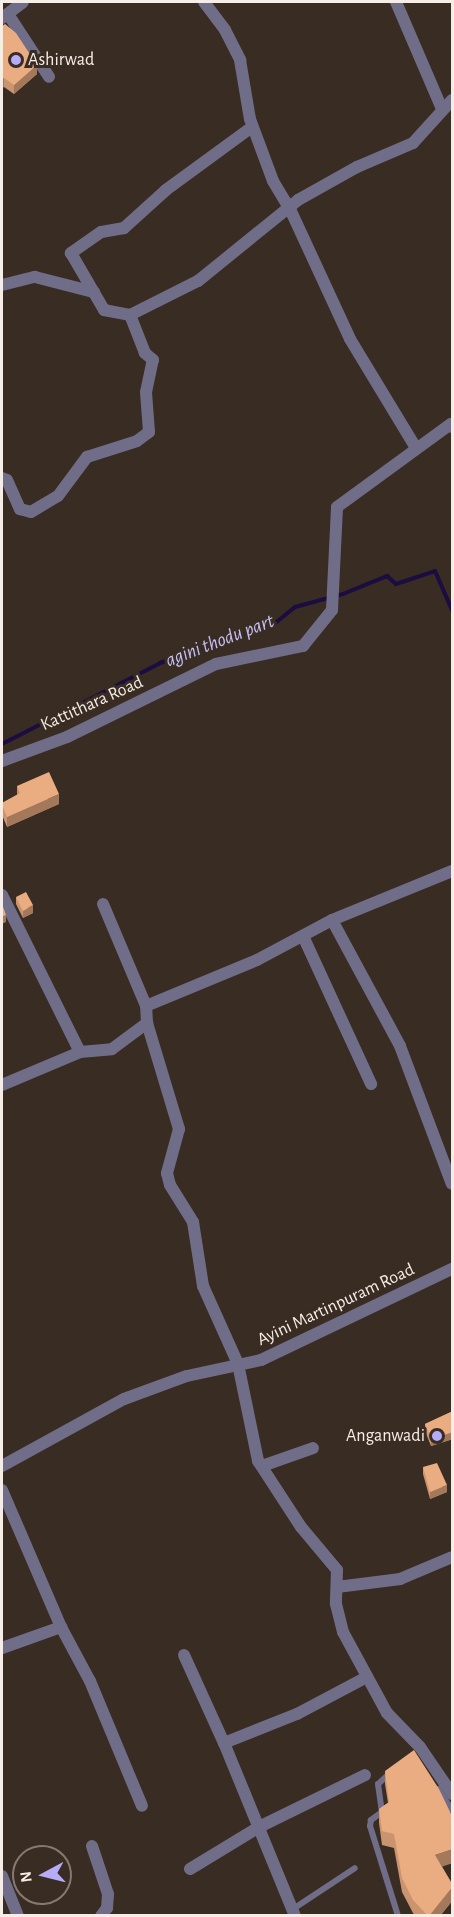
<!DOCTYPE html>
<style>
body{margin:0}
#map{position:relative;width:454px;height:1917px;overflow:hidden;background:#392c23;font-family:"Alegreya Sans",sans-serif}
div>[style]{position:absolute}
[style*='--x']{left:calc(var(--x)*1px);top:calc(var(--y)*1px);width:calc(var(--w)*1px);rotate:calc(var(--a)*1deg)}
.stream>*{height:4px;margin:-2px;padding:0 2px;transform-origin:2px;border-radius:2px;background:#1b0c41}
.service>*{height:6px;margin:-3px;padding:0 3px;transform-origin:3px;border-radius:3px;background:#706d88}
.minor>*{height:12px;margin:-6px;padding:0 6px;transform-origin:6px;border-radius:6px;background:#706d88}
.wall>*{inset:0;background:#c9946f}
.shaded-wall>*{inset:0;background:#a4785a}
.building>*{inset:0;background:#eaac81}
.dots>*{width:16px;height:16px;translate:-50% -50%;box-sizing:border-box;border:3px solid #392c23;border-radius:50%}
span{translate:-50% -50%;white-space:nowrap;text-align:center;line-height:1.15;-webkit-text-stroke:6px #392c23;paint-order:stroke}
.poi-label{font-size:18px;color:#f6ede7}
.left{translate:0 -50%;text-align:left}
.right{translate:-100% -50%;text-align:right}
.street-label{font-size:18px;color:#f6ede7}
.water-label{font-size:20px;color:#c4bff4;font-style:italic}
.frame{position:absolute;inset:0;border:3px solid #f6ede7;pointer-events:none}
.north{position:absolute;left:12px;top:1845px;width:60px;height:60px;box-sizing:border-box;background:#392c23;border:2px solid #857971;border-radius:50%;rotate:263deg;font-size:16px;font-weight:700;line-height:24px;text-align:center;color:#f6ede7}
.north::after{content:'';display:block;margin:auto;width:21px;height:27px;background:#b6acf8;clip-path:polygon(50% 0,100% 100%,50% 72%,0 100%)}
</style>
<div id="map">
<div class="stream">
<i style="--x:2;--y:744;--w:178;--a:-27.1"></i>
<i style="--x:160;--y:663;--w:120;--a:-18.9"></i>
<i style="--x:274;--y:624;--w:27;--a:-39"></i>
<i style="--x:295;--y:607;--w:50;--a:-15.2"></i>
<i style="--x:343;--y:594;--w:48;--a:-22.2"></i>
<i style="--x:387;--y:576;--w:12;--a:42"></i>
<i style="--x:396;--y:584;--w:41;--a:-18.4"></i>
<i style="--x:435;--y:571;--w:43;--a:66.4"></i>
</div>
<div class="service">
<i style="--x:390;--y:1773;--w:16;--a:137"></i>
<i style="--x:378;--y:1784;--w:28;--a:82"></i>
<i style="--x:382;--y:1812;--w:14;--a:144"></i>
<i style="--x:371;--y:1820;--w:6;--a:99"></i>
<i style="--x:370;--y:1826;--w:94;--a:72.7"></i>
<i style="--x:438;--y:1789;--w:25;--a:56"></i>
<i style="--x:293;--y:1909;--w:74;--a:-33.5"></i>
</div>
<div class="minor">
<i style="--x:204;--y:2;--w:35;--a:53"></i>
<i style="--x:225;--y:30;--w:34;--a:63"></i>
<i style="--x:240;--y:60;--w:60;--a:80.4"></i>
<i style="--x:250;--y:119;--w:66;--a:69.6"></i>
<i style="--x:273;--y:181;--w:33;--a:59"></i>
<i style="--x:290;--y:209;--w:143;--a:65.2"></i>
<i style="--x:350;--y:339;--w:127;--a:58.8"></i>
<i style="--x:396;--y:2;--w:116;--a:66.7"></i>
<i style="--x:8;--y:14;--w:75;--a:56.9"></i>
<i style="--x:2;--y:18;--w:26;--a:-37"></i>
<i style="--x:252;--y:127;--w:107;--a:143.8"></i>
<i style="--x:166;--y:190;--w:57;--a:137.9"></i>
<i style="--x:124;--y:228;--w:23;--a:170"></i>
<i style="--x:101;--y:232;--w:37;--a:145"></i>
<i style="--x:71;--y:253;--w:66;--a:59.9"></i>
<i style="--x:104;--y:310;--w:26;--a:11"></i>
<i style="--x:130;--y:315;--w:76;--a:-26.6"></i>
<i style="--x:198;--y:281;--w:129;--a:-39"></i>
<i style="--x:298;--y:200;--w:68;--a:-29.2"></i>
<i style="--x:357;--y:167;--w:61;--a:-23.2"></i>
<i style="--x:413;--y:143;--w:58;--a:-47.8"></i>
<i style="--x:2;--y:285;--w:34;--a:-14"></i>
<i style="--x:35;--y:277;--w:61;--a:14.3"></i>
<i style="--x:2;--y:478;--w:5;--a:22"></i>
<i style="--x:7;--y:480;--w:32;--a:66"></i>
<i style="--x:20;--y:509;--w:11;--a:15"></i>
<i style="--x:31;--y:512;--w:31;--a:-31"></i>
<i style="--x:58;--y:496;--w:49;--a:-53.4"></i>
<i style="--x:87;--y:457;--w:52;--a:-17.7"></i>
<i style="--x:137;--y:441;--w:15;--a:-37"></i>
<i style="--x:149;--y:432;--w:40;--a:-94.3"></i>
<i style="--x:146;--y:392;--w:33;--a:-78"></i>
<i style="--x:153;--y:360;--w:11;--a:-139"></i>
<i style="--x:145;--y:353;--w:41;--a:-111.5"></i>
<i style="--x:2;--y:761;--w:69;--a:-20.3"></i>
<i style="--x:67;--y:737;--w:166;--a:-26.1"></i>
<i style="--x:216;--y:664;--w:89;--a:-11.7"></i>
<i style="--x:303;--y:646;--w:46;--a:-51.1"></i>
<i style="--x:332;--y:610;--w:103;--a:-87.2"></i>
<i style="--x:337;--y:507;--w:141;--a:-36.1"></i>
<i style="--x:451;--y:424;--w:3;--a:72"></i>
<i style="--x:2;--y:895;--w:175;--a:63.6"></i>
<i style="--x:103;--y:904;--w:111;--a:67.1"></i>
<i style="--x:332;--y:920;--w:143;--a:61.6"></i>
<i style="--x:400;--y:1046;--w:147;--a:69.4"></i>
<i style="--x:303;--y:936;--w:163;--a:65.3"></i>
<i style="--x:147;--y:1023;--w:111;--a:73.2"></i>
<i style="--x:179;--y:1129;--w:46;--a:105.3"></i>
<i style="--x:167;--y:1173;--w:12;--a:76"></i>
<i style="--x:170;--y:1185;--w:44;--a:58.1"></i>
<i style="--x:193;--y:1222;--w:65;--a:81.1"></i>
<i style="--x:203;--y:1286;--w:85;--a:65.8"></i>
<i style="--x:238;--y:1364;--w:99;--a:78.3"></i>
<i style="--x:258;--y:1461;--w:79;--a:56.9"></i>
<i style="--x:301;--y:1527;--w:56;--a:50.1"></i>
<i style="--x:337;--y:1570;--w:34;--a:92"></i>
<i style="--x:336;--y:1604;--w:29;--a:76"></i>
<i style="--x:343;--y:1632;--w:92;--a:61.5"></i>
<i style="--x:387;--y:1713;--w:47;--a:45.9"></i>
<i style="--x:420;--y:1747;--w:57;--a:55.8"></i>
<i style="--x:2;--y:1085;--w:85;--a:-22.9"></i>
<i style="--x:80;--y:1052;--w:32;--a:-5"></i>
<i style="--x:112;--y:1049;--w:44;--a:-36.6"></i>
<i style="--x:147;--y:1023;--w:17;--a:-93"></i>
<i style="--x:146;--y:1006;--w:120;--a:-22.5"></i>
<i style="--x:257;--y:960;--w:85;--a:-28.1"></i>
<i style="--x:332;--y:920;--w:130;--a:-22.2"></i>
<i style="--x:2;--y:1466;--w:139;--a:-28.8"></i>
<i style="--x:124;--y:1399;--w:67;--a:-20.1"></i>
<i style="--x:187;--y:1376;--w:76;--a:-12.2"></i>
<i style="--x:261;--y:1360;--w:212;--a:-25.5"></i>
<i style="--x:262;--y:1466;--w:54;--a:-19.4"></i>
<i style="--x:2;--y:1490;--w:149;--a:66.7"></i>
<i style="--x:61;--y:1627;--w:61;--a:61.8"></i>
<i style="--x:90;--y:1681;--w:135;--a:67.4"></i>
<i style="--x:337;--y:1587;--w:64;--a:-7.2"></i>
<i style="--x:400;--y:1579;--w:56;--a:-22.9"></i>
<i style="--x:2;--y:1648;--w:63;--a:-19.6"></i>
<i style="--x:184;--y:1655;--w:97;--a:65.6"></i>
<i style="--x:92;--y:1846;--w:51;--a:71.6"></i>
<i style="--x:108;--y:1894;--w:14;--a:94"></i>
<i style="--x:107;--y:1908;--w:10;--a:127"></i>
<i style="--x:190;--y:1869;--w:81;--a:-31.3"></i>
<i style="--x:259;--y:1827;--w:118;--a:-26.1"></i>
<i style="--x:2;--y:1876;--w:43;--a:68.2"></i>
<i style="--x:295;--y:1916;--w:187;--a:-112.3"></i>
<i style="--x:224;--y:1743;--w:79;--a:-21.7"></i>
<i style="--x:297;--y:1714;--w:79;--a:-27.9"></i>
</div>
<div class="wall">
<i style="clip-path:polygon(2px 26px,37px 74px,14px 94px,4px 87px)"></i>
<i style="clip-path:polygon(17px 786px,59px 804px,7px 827px,2px 815px,2px 803px,17px 795px)"></i>
<i style="clip-path:polygon(16px 897px,33px 913px,23px 918px,16px 904px)"></i>
<i style="clip-path:polygon(453px 1411px,453px 1439px,431px 1446px,425px 1431px,425px 1424px)"></i>
<i style="clip-path:polygon(423px 1467px,447px 1492px,430px 1499px,423px 1474px)"></i>
<i style="clip-path:polygon(385px 1771px,453px 1885px,453px 1900px,440px 1916px,415px 1916px,413px 1913px,402px 1892px,394px 1848px,382px 1845px,379px 1823px,379px 1809px,388px 1803px,385px 1784px)"></i>
</div>
<div class="shaded-wall">
<i style="clip-path:polygon(37px 65px,37px 74px,14px 94px,14px 85px)"></i>
<i style="clip-path:polygon(4px 78px,4px 87px,2px 89px,2px 80px)"></i>
<i style="clip-path:polygon(59px 794px,59px 804px,7px 827px,7px 817px)"></i>
<i style="clip-path:polygon(33px 905px,33px 913px,23px 918px,23px 911px)"></i>
<i style="clip-path:polygon(6px 915px,6px 922px,2px 924px,2px 917px)"></i>
<i style="clip-path:polygon(453px 1432px,453px 1439px,431px 1446px,431px 1439px)"></i>
<i style="clip-path:polygon(447px 1485px,447px 1492px,430px 1499px,430px 1492px)"></i>
<i style="clip-path:polygon(453px 1849px,453px 1863px,435px 1869px,435px 1855px)"></i>
<i style="clip-path:polygon(453px 1886px,453px 1900px,440px 1916px,429px 1916px)"></i>
</div>
<div class="building">
<i style="clip-path:polygon(5px 24px,16px 33px,37px 65px,14px 85px,4px 78px,2px 80px,2px 26px)"></i>
<i style="clip-path:polygon(49px 772px,59px 794px,7px 817px,2px 805px,2px 803px,20px 793px,17px 786px)"></i>
<i style="clip-path:polygon(26px 892px,33px 905px,23px 911px,16px 897px)"></i>
<i style="clip-path:polygon(2px 904px,6px 915px,2px 917px)"></i>
<i style="clip-path:polygon(453px 1411px,453px 1432px,431px 1439px,425px 1424px)"></i>
<i style="clip-path:polygon(437px 1463px,447px 1485px,430px 1492px,423px 1467px)"></i>
<i style="clip-path:polygon(414px 1750px,439px 1789px,453px 1818px,453px 1849px,435px 1855px,453px 1886px,429px 1916px,428px 1916px,413px 1900px,402px 1878px,394px 1834px,382px 1831px,379px 1809px,389px 1802px,385px 1771px)"></i>
</div>
<div class="dots">
<i style="left:16px;top:60px;background:#b6acf8"></i>
<i style="left:437px;top:1436px;background:#b6acf8"></i>
</div>
<div class="poi-label">
<span class="left" style="left:28px;top:60px">Ashirwad</span>
<span class="right" style="left:425px;top:1436px">Anganwadi</span>
</div>
<div class="street-label">
<span style="left:92px;top:704px;rotate:-24deg">Kattithara Road</span>
<span style="left:336px;top:1305px;rotate:-25deg">Ayini Martinpuram Road</span>
</div>
<div class="water-label">
<span style="left:220px;top:641px;rotate:-21deg">agini thodu part</span>
</div>
<div class="frame"></div>
<div class="north">N</div>
</div>
